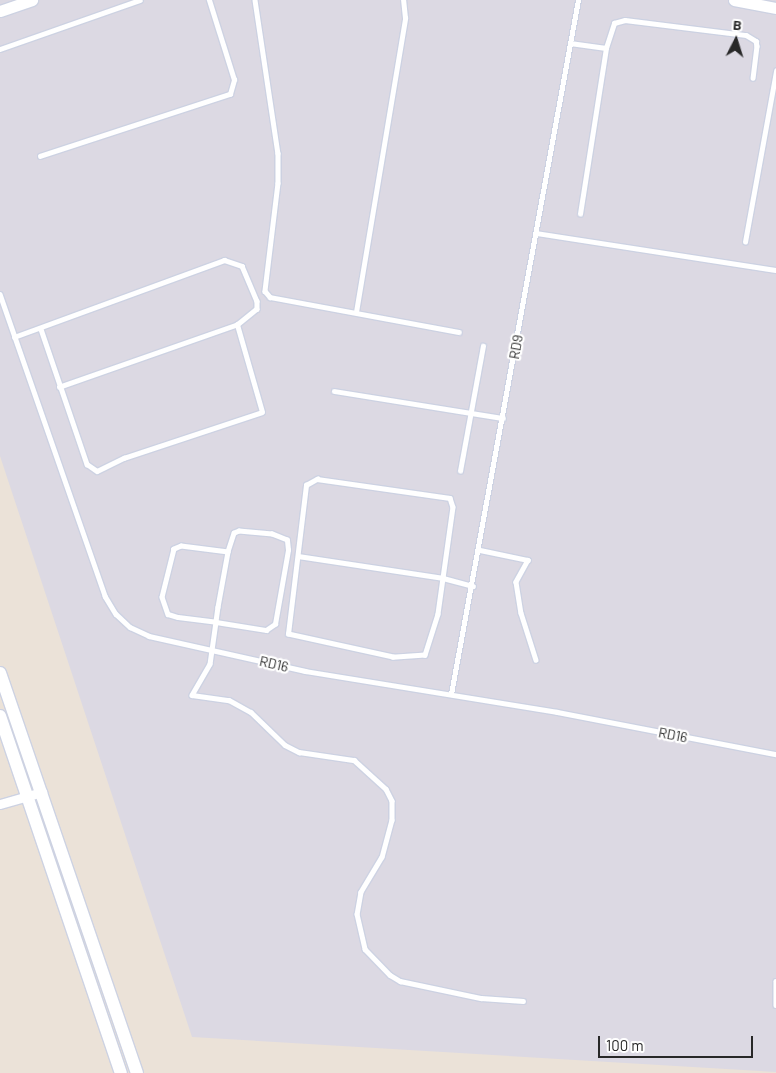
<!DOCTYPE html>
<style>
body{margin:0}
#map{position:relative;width:776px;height:1073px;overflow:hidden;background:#ebe2d8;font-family:Barlow,sans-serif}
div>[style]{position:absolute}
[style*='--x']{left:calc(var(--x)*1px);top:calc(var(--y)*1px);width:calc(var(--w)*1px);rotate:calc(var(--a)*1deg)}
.industrial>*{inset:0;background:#dcd9e3}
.roads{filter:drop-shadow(1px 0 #cdd2e2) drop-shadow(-1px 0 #cdd2e2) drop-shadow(0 1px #cdd2e2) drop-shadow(0 -1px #cdd2e2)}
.service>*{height:4.5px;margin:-2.25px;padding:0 2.25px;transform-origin:2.25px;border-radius:2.25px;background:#fff}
.minor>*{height:9px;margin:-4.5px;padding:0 4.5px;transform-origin:4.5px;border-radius:4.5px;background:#fff}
.tertiary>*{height:11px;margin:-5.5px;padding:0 5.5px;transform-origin:5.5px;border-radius:5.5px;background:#fff}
.secondary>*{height:12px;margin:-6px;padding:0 6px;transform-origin:6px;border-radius:6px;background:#fff}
span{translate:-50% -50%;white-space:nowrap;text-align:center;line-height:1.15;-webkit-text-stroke:4.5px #fff;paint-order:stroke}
.street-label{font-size:14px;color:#282828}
.north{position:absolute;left:711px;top:15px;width:50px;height:50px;-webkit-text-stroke:4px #fff;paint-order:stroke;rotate:5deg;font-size:14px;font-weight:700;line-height:20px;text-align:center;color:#282828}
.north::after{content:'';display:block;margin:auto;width:18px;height:22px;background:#282828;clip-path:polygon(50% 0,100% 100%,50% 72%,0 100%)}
.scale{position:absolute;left:598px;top:1036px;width:155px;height:22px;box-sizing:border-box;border:2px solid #282828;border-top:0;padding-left:6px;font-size:15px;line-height:18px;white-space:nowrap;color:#282828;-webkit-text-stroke:4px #fff;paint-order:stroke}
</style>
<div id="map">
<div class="industrial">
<i style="clip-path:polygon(0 0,776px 0,776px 1072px,192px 1037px,0 456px)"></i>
</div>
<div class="roads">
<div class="service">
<i style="--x:255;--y:0;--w:155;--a:81.5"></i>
<i style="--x:278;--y:153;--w:30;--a:90"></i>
<i style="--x:278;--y:183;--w:109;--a:96.9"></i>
<i style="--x:265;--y:291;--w:8;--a:50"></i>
<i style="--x:270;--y:297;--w:192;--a:10.5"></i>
<i style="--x:570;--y:43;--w:36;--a:8"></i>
<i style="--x:606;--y:48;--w:26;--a:-72"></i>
<i style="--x:614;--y:23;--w:11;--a:-15"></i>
<i style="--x:625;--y:20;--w:122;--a:7.1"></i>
<i style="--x:746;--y:35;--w:12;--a:31"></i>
<i style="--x:756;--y:41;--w:5;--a:79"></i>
<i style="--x:757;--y:46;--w:32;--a:97"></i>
<i style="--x:0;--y:49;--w:148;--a:-19.3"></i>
<i style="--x:40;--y:156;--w:200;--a:-18.1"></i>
<i style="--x:230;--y:94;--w:15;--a:-74"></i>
<i style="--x:234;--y:80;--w:84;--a:-107.4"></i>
<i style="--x:580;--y:214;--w:168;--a:-81.1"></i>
<i style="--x:536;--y:233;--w:243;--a:8.8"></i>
<i style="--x:745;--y:242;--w:174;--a:-79.7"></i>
<i style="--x:0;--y:294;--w:320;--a:70.8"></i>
<i style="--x:105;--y:596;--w:21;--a:59"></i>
<i style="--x:116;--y:614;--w:19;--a:43"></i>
<i style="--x:130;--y:627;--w:21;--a:25"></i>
<i style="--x:149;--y:636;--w:160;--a:12.6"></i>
<i style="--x:305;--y:671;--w:255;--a:9.2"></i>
<i style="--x:557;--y:712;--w:223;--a:10.9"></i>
<i style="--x:356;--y:312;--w:298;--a:-80.5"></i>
<i style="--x:405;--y:18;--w:18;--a:-96"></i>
<i style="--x:41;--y:329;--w:143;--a:71.2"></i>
<i style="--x:87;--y:464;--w:12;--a:35"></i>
<i style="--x:97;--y:471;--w:30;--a:-26"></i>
<i style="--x:124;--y:458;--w:145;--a:-18.4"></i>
<i style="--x:262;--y:412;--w:91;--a:-106"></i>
<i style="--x:14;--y:337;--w:224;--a:-20.1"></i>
<i style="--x:224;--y:260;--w:19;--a:18"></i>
<i style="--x:242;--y:266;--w:38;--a:67"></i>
<i style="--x:257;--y:301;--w:8;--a:90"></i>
<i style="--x:257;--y:309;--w:26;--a:141"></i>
<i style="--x:237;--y:325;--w:188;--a:160.7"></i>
<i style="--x:334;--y:391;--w:171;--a:9.1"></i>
<i style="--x:460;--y:471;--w:127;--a:-79.6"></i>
<i style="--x:317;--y:479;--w:134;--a:8.1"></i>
<i style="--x:450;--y:498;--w:9;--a:72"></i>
<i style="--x:453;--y:507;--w:108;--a:98"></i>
<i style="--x:438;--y:614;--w:43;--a:107.6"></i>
<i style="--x:425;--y:655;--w:32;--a:176"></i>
<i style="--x:393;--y:657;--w:107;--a:-167.6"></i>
<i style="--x:288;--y:634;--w:150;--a:-83.1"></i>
<i style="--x:306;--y:485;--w:13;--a:-29"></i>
<i style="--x:480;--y:550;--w:49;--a:11.8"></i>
<i style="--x:528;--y:560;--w:25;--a:119"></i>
<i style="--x:516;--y:582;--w:31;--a:81"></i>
<i style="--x:521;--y:613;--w:49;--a:72.3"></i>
<i style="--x:228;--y:552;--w:47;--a:-172.7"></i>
<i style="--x:181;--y:546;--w:8;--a:157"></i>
<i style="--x:174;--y:549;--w:49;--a:104"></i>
<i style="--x:162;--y:597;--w:18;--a:71"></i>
<i style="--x:168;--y:614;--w:10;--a:17"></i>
<i style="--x:178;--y:617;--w:38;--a:7"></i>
<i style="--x:216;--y:622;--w:51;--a:9.1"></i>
<i style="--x:266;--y:630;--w:11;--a:-34"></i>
<i style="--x:275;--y:624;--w:75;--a:-80"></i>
<i style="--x:288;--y:550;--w:10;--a:-96"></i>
<i style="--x:287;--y:540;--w:16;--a:-158"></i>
<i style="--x:272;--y:534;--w:33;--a:-175"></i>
<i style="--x:239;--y:531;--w:5;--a:158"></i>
<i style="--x:234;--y:533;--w:20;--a:108"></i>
<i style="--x:228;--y:552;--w:56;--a:100.3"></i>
<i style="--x:218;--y:607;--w:15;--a:98"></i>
<i style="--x:216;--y:622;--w:42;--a:98.1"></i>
<i style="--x:210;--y:664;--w:36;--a:120"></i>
<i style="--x:192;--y:695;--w:37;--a:8"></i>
<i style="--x:229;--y:700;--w:25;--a:29"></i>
<i style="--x:251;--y:712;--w:47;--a:44.1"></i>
<i style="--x:285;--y:745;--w:16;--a:27"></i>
<i style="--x:299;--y:752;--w:56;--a:8.3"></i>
<i style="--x:354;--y:760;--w:43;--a:42.2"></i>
<i style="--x:386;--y:789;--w:13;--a:63"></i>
<i style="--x:392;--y:801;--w:19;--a:90"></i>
<i style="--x:392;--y:820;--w:38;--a:105"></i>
<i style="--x:382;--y:857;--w:41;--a:121"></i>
<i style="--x:361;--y:892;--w:22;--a:100"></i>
<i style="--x:357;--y:914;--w:36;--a:77"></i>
<i style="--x:365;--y:949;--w:36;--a:46"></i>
<i style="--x:390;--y:975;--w:12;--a:31"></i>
<i style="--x:400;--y:981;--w:83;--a:11.9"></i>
<i style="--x:481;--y:998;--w:42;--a:4.1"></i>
<i style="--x:298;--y:556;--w:147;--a:8.6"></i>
<i style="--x:443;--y:578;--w:31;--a:15"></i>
<i style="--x:451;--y:694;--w:706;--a:-79.63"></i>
<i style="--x:776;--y:981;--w:24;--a:90"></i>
</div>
<div class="minor">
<i style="--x:0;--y:804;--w:44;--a:-15.9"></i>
</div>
<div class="tertiary">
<i style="--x:734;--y:0;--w:43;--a:10.8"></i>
<i style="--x:0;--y:11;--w:34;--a:-19"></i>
</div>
<div class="secondary">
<i style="--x:0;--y:673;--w:423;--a:71.1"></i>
<i style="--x:0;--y:716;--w:377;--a:71.3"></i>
</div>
</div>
<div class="street-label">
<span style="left:516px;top:347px;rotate:-80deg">RD9</span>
<span style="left:274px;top:664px;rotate:13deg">RD16</span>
<span style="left:673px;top:735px;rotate:11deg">RD16</span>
</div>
<div class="north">B</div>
<div class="scale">100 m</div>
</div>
